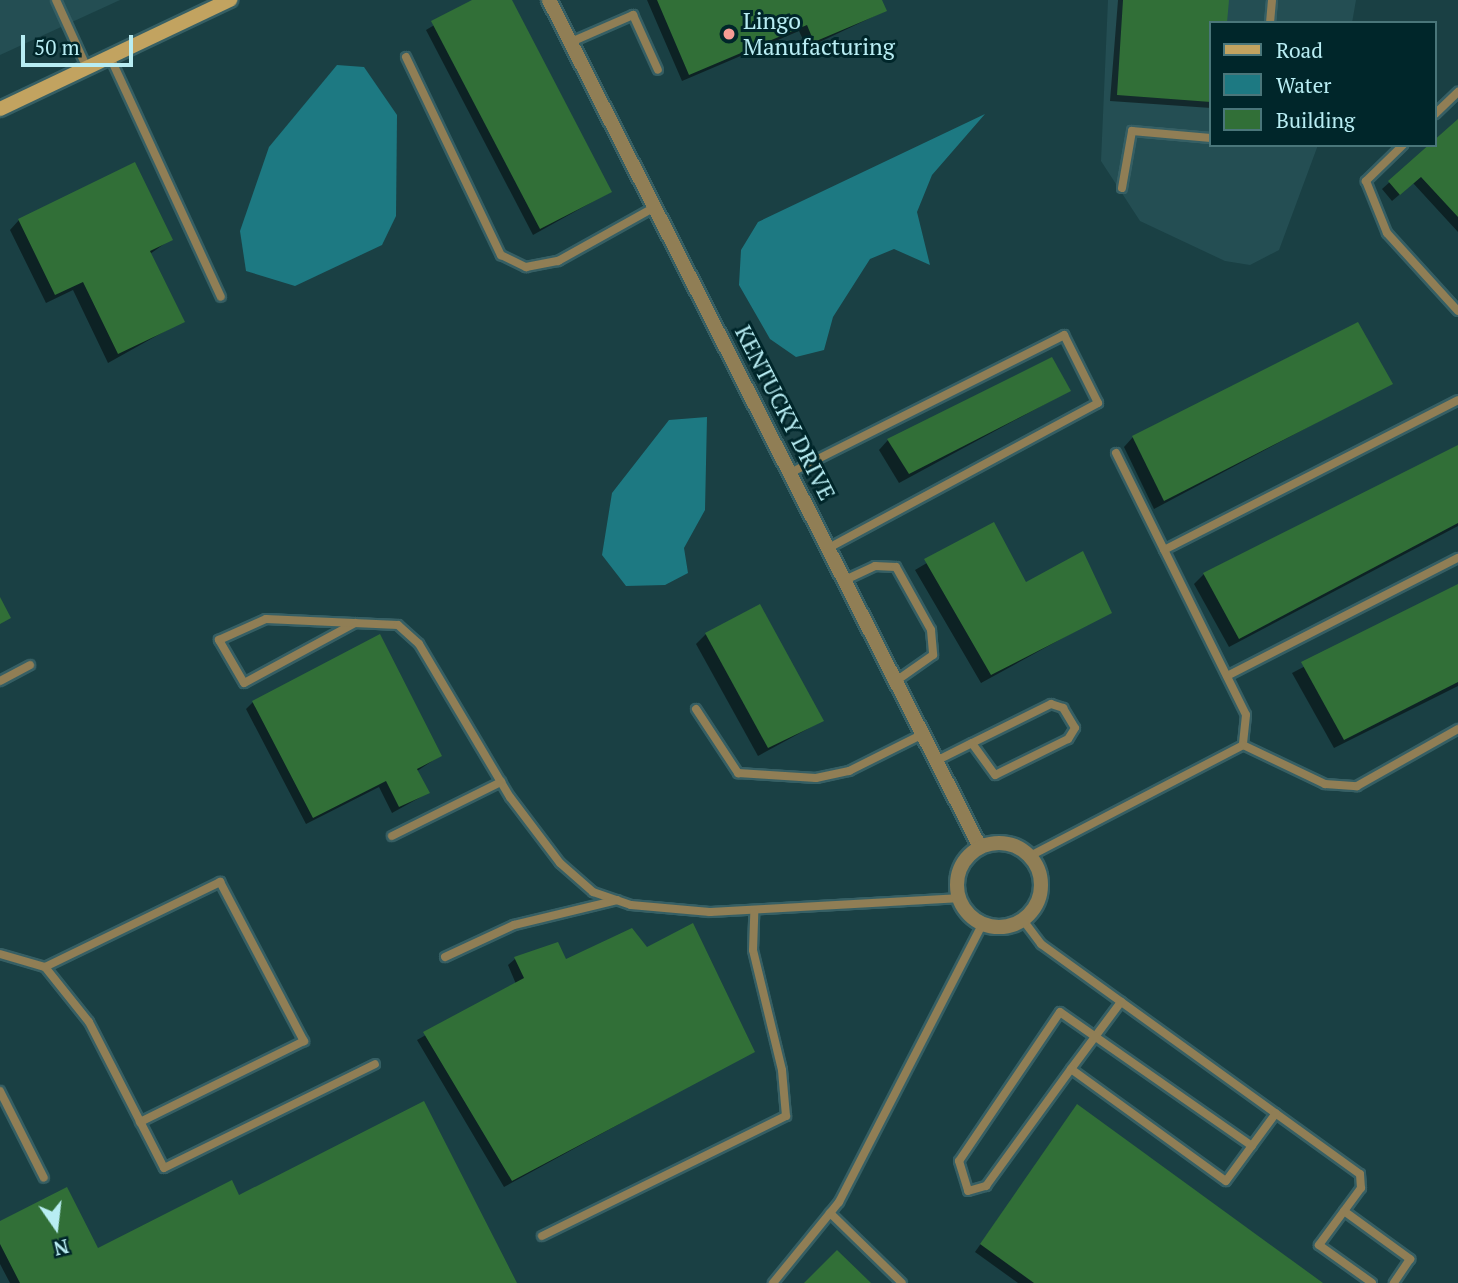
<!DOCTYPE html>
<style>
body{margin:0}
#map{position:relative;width:1458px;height:1283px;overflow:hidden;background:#1a4044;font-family:"PT Serif",serif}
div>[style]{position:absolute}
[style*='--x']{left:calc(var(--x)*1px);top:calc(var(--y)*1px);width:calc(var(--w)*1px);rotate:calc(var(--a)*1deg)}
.built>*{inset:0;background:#244e53}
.water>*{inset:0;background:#1d7982}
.shadow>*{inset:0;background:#0007}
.building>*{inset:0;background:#316f37}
.roads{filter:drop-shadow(2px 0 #365f64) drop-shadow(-2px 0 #365f64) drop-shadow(0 2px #365f64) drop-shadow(0 -2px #365f64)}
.service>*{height:8px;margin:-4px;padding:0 4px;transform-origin:4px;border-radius:4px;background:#907e55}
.minor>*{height:14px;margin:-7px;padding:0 7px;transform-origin:7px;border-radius:7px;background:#907e55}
.minor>.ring{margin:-7px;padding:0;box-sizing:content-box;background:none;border:14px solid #907e55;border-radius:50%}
.secondary>*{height:14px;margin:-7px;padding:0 7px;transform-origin:7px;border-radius:7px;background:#c2a360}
.dots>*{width:19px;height:19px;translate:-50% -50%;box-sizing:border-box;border:4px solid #00262a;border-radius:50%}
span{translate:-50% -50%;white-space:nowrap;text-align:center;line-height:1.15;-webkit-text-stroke:6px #00262a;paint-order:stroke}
.poi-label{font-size:23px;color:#b8edf3}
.left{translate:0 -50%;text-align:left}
.street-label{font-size:23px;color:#b8edf3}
.legend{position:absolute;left:1209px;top:21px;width:228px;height:126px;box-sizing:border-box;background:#00262a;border:2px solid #4a767a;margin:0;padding:9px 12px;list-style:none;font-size:21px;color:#b8edf3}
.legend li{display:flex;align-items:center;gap:14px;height:35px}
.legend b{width:35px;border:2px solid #4a767a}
.north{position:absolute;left:21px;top:1192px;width:70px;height:70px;-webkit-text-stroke:5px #00262a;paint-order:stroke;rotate:166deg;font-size:19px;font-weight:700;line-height:28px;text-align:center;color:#b8edf3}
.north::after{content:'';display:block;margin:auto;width:24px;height:32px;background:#b8edf3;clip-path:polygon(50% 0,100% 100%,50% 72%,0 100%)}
.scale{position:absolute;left:21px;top:35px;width:112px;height:32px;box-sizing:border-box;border:4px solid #b8edf3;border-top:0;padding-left:9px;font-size:21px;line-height:24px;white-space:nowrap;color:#b8edf3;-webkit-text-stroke:5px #00262a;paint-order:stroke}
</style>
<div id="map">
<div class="built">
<i style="clip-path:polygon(0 0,120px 0,0 55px)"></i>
<i style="clip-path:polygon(1108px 0,1356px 0,1352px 23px,1211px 23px,1211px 145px,1318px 145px,1279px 250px,1250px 265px,1225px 261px,1140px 221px,1101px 161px)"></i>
</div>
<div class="water">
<i style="clip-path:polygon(337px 65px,364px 67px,397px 115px,396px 216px,382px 245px,295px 286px,246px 271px,240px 231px,269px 147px)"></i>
<i style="clip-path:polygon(985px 114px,932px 175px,917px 212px,930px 265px,894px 249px,870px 259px,833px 317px,824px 350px,796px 357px,770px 339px,739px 285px,741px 250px,758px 222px)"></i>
<i style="clip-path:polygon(707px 417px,705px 510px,684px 548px,688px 573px,665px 585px,626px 586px,602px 555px,612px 493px,669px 420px)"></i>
</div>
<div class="shadow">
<i style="clip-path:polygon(476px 0,510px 0,610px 192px,533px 235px,426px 30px)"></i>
<i style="clip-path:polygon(647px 0,881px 0,885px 11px,807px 48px,799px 31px,682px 81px)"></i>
<i style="clip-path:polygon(1118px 0,1227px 0,1211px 23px,1211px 108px,1110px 101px)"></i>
<i style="clip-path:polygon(1458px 121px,1458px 232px,1413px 183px,1392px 201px,1382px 189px)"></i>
<i style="clip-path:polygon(19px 220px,171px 239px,150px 254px,183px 321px,108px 363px,73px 290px,46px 303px,10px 230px)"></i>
<i style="clip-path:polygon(1391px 383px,1154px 509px,1124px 447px,1133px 437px)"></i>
<i style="clip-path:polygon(1069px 391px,899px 483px,879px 450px,888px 440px)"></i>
<i style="clip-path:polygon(1458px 447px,1458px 526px,1229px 647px,1194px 584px,1204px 574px)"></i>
<i style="clip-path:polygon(993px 524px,1026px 585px,1110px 612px,981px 683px,915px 570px)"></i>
<i style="clip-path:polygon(1458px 586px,1458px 686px,1334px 748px,1292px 673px)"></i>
<i style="clip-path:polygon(706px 634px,822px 721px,758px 756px,696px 644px)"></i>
<i style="clip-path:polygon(253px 702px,440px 756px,417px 771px,428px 793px,392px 813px,379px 787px,306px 824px,246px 709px)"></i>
<i style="clip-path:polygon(515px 959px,566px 961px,753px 1051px,504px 1187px,417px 1040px,516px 984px,508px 965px)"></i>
<i style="clip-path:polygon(1077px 1107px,1320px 1283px,1018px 1283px,975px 1252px)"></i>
<i style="clip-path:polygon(239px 1197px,515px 1283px,10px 1283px,0 1264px,0 1223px,97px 1250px)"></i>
</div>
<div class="building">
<i style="clip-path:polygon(472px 0,512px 0,612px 192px,540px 229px,431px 21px)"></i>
<i style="clip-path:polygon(657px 0,882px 0,887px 11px,814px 42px,807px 25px,689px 75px)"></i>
<i style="clip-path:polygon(1123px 0,1229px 0,1227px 23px,1211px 23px,1211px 102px,1117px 95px)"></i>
<i style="clip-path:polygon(1458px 119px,1458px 217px,1421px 177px,1400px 195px,1388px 181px)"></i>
<i style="clip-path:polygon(135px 162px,173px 240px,150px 251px,185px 322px,118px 354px,83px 282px,55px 295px,18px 219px)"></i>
<i style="clip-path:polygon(1358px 322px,1393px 384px,1164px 501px,1132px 436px)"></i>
<i style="clip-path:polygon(1052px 357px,1071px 391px,909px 474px,887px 439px)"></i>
<i style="clip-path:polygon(1458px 445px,1458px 523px,1239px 639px,1203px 573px)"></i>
<i style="clip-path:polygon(994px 522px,1026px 582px,1083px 551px,1112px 613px,991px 675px,924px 559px)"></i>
<i style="clip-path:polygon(1458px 584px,1458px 682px,1344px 740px,1301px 662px)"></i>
<i style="clip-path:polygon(0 597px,11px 618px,0 624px)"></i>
<i style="clip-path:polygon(760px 604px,824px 721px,768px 748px,705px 633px)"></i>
<i style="clip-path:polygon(380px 634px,442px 756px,417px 769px,430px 793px,399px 807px,386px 781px,313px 818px,252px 701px)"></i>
<i style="clip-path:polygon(693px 923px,755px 1052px,512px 1181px,423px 1032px,524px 978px,514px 957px,558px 942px,566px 959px,632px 928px,647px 947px)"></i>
<i style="clip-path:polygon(424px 1101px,517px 1283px,20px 1283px,0 1244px,0 1221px,67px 1187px,98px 1248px,232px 1180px,239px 1195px)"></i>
<i style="clip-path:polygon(1077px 1104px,1323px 1283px,1034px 1283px,980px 1244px)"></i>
<i style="clip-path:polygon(837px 1250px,871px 1283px,804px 1283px)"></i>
</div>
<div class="roads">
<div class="service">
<i style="--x:56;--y:0;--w:75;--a:65.5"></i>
<i style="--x:1270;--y:23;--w:23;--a:-85"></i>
<i style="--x:571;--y:42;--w:68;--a:-23.5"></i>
<i style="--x:633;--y:15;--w:60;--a:65.6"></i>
<i style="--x:110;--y:57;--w:264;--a:65.2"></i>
<i style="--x:406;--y:57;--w:220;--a:64.4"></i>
<i style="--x:501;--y:255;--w:28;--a:26"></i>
<i style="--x:526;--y:267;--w:33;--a:-11"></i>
<i style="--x:558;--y:261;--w:111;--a:-29.1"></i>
<i style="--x:1435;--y:114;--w:32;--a:-44"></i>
<i style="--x:1403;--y:145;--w:52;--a:135.8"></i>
<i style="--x:1366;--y:181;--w:56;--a:68"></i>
<i style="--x:1387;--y:233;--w:105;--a:47.7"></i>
<i style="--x:1122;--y:188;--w:58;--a:-80"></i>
<i style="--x:1132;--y:131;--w:79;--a:5.1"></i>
<i style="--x:1116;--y:453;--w:292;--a:63.6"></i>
<i style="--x:1246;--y:715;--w:30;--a:96"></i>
<i style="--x:790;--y:473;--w:307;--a:-26.7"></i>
<i style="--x:1064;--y:335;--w:76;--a:63.4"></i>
<i style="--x:1098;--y:403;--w:306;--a:151.7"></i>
<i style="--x:1164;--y:550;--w:330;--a:-27"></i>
<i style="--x:845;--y:580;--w:33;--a:-25"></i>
<i style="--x:875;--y:566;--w:21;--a:3"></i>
<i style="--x:896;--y:567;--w:72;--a:60.9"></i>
<i style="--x:931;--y:630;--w:25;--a:85"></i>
<i style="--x:933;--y:655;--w:45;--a:144.9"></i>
<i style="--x:355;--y:623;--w:126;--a:151.6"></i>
<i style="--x:244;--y:683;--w:50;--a:-120.2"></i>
<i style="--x:219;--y:640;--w:51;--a:-24.1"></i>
<i style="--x:266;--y:619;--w:132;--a:2.6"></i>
<i style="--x:398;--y:625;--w:28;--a:42"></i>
<i style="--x:419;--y:644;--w:178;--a:59.3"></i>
<i style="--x:510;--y:797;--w:83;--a:52.9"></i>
<i style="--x:560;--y:863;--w:44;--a:41.3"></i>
<i style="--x:593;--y:892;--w:40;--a:18.9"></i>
<i style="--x:631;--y:905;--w:79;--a:5.1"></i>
<i style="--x:710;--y:912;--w:248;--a:-3.2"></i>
<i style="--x:1227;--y:676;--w:259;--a:-27.1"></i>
<i style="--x:0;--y:681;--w:34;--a:-28"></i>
<i style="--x:696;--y:709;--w:77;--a:56.7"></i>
<i style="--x:738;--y:773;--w:78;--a:3.7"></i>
<i style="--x:816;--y:778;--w:34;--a:-12"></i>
<i style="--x:849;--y:771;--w:83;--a:-26.6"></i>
<i style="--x:936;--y:761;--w:40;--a:-26.6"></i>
<i style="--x:972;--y:743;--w:88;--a:-26.3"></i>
<i style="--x:1051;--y:704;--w:13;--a:18"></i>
<i style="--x:1063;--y:708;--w:23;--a:59"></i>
<i style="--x:1075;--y:728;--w:13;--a:122"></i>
<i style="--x:1068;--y:739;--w:81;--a:153.7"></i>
<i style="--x:995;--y:775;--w:39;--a:-126"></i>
<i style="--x:392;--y:836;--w:122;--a:-26.4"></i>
<i style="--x:1030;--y:856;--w:240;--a:-27.5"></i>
<i style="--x:1243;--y:745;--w:91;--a:25.4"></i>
<i style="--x:1325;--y:784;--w:32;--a:4"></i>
<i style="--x:1357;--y:786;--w:116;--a:-29.4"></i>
<i style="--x:1023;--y:920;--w:30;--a:53"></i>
<i style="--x:1041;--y:944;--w:393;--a:35.8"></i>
<i style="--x:1360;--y:1174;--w:14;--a:86"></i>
<i style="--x:1361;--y:1188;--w:71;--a:126.4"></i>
<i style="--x:1319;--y:1245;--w:65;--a:35.6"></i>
<i style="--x:0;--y:954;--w:47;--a:16.1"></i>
<i style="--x:45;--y:967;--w:70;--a:51.3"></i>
<i style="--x:89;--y:1022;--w:164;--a:62.8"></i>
<i style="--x:164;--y:1168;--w:235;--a:-26.2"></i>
<i style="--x:445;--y:957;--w:76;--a:-24.9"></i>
<i style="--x:514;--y:925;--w:106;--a:-13.6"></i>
<i style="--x:45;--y:967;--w:195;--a:-25.9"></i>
<i style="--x:220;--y:882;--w:180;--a:62.2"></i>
<i style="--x:304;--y:1041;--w:183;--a:153.7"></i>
<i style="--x:1071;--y:1069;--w:84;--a:-53.3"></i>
<i style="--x:0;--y:1091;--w:97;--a:63.2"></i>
<i style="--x:1252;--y:1146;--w:234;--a:-145.1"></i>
<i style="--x:1060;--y:1012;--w:180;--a:124.1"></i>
<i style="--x:959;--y:1161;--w:31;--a:73"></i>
<i style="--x:968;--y:1191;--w:19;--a:-16"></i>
<i style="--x:986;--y:1186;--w:145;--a:-54"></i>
<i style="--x:1071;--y:1069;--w:191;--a:35.9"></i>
<i style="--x:1226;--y:1181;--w:84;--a:-53.7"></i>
<i style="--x:1344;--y:1211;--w:82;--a:36"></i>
<i style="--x:1410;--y:1259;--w:29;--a:124"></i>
<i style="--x:830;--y:1213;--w:100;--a:44.2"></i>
<i style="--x:542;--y:1236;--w:272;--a:-26.2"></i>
<i style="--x:786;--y:1116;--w:46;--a:-95"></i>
<i style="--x:782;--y:1070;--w:123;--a:-103.6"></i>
<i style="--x:753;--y:950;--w:38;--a:-88"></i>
<i style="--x:773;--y:1283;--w:104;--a:-50.8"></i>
<i style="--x:839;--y:1202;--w:312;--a:-62.7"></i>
</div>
<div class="minor">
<i style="--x:549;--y:0;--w:950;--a:63.03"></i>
<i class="ring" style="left:957px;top:843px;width:70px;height:70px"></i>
</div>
<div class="secondary">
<i style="--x:0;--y:109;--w:255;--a:-25.4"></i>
</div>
</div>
<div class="dots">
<i style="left:729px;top:34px;background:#f59c94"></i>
</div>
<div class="poi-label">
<span class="left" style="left:743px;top:34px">Lingo<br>Manufacturing</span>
</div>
<div class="street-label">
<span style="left:785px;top:413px;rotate:63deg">KENTUCKY DRIVE</span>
</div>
<ul class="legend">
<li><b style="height:9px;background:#c2a360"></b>Road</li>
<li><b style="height:19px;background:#1d7982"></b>Water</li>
<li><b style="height:19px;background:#316f37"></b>Building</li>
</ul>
<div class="north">N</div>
<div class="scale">50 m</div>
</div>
